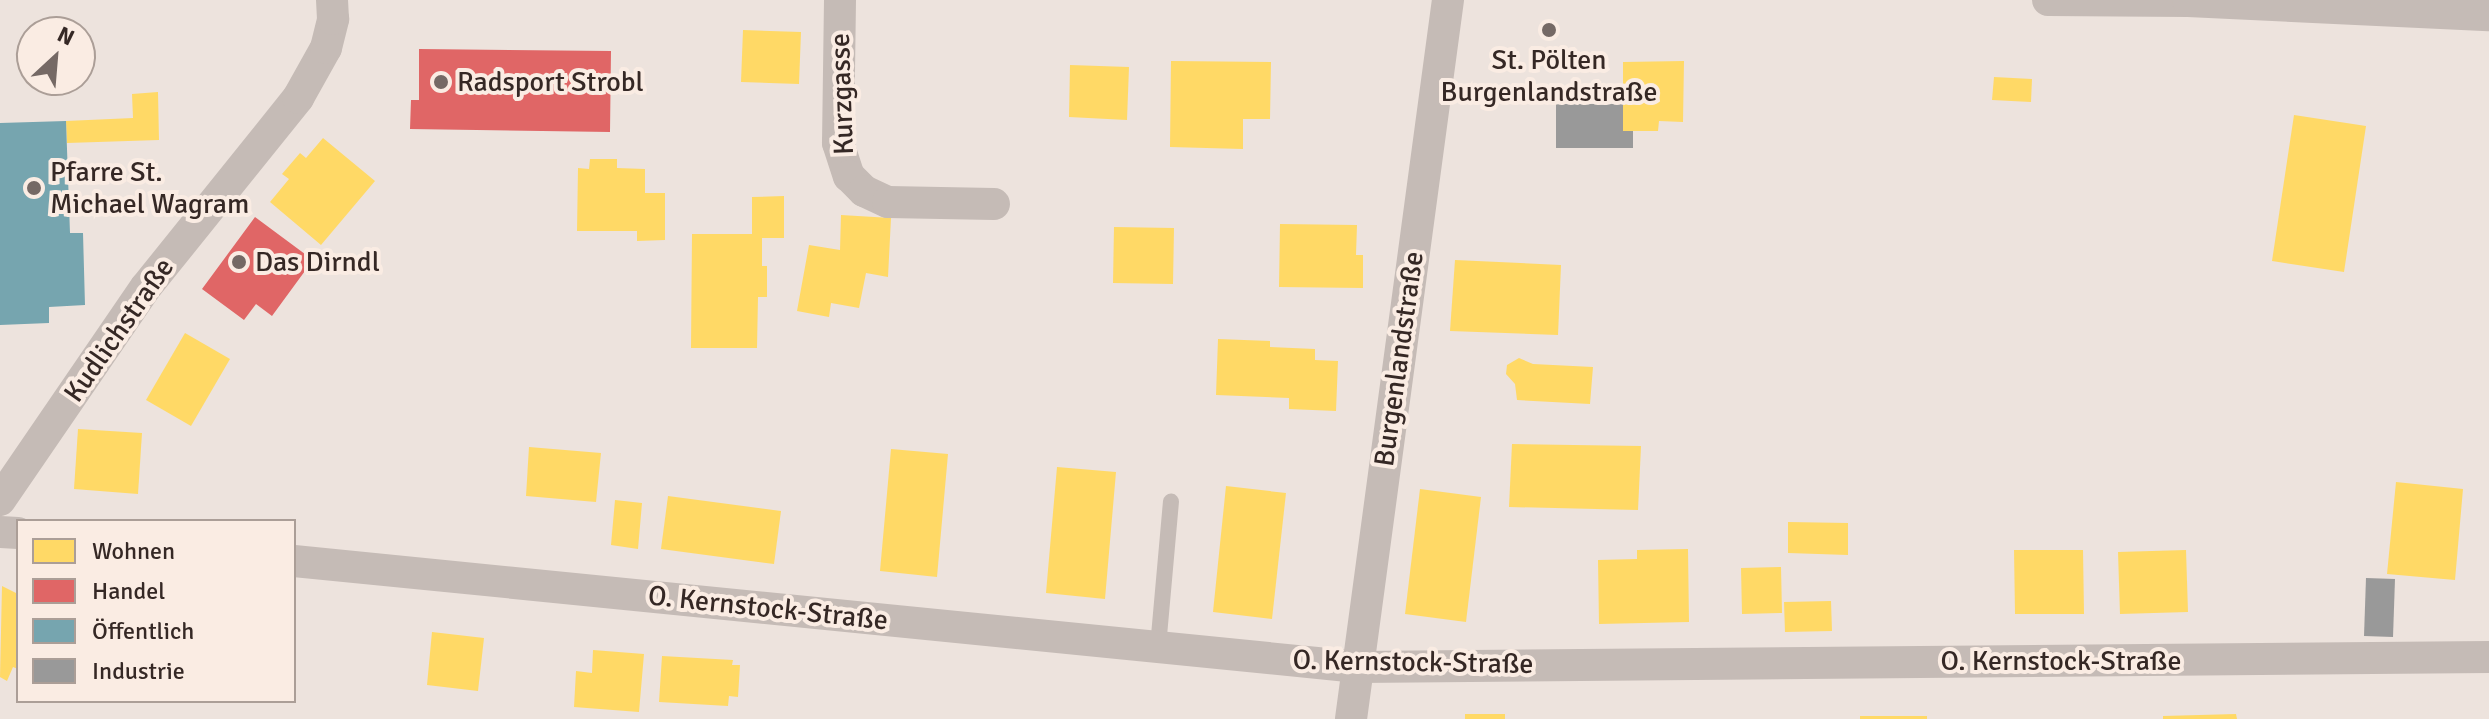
<!DOCTYPE html>
<meta charset="utf-8">
<style>
body{margin:0}
#map{position:relative;width:2489px;height:719px;overflow:hidden;background:#ede3dd;font-family:Signika,sans-serif}
div>[style]{position:absolute}
[style*='--x']{left:calc(var(--x)*1px);top:calc(var(--y)*1px);width:calc(var(--w)*1px);rotate:calc(var(--a)*1deg)}
.homes>*{inset:0;background:#ffd966}
.shops>*{inset:0;background:#e06666}
.public>*{inset:0;background:#76a5af}
.industry>*{inset:0;background:#999}
.lane>*{height:16px;margin:-8px;padding:0 8px;transform-origin:8px;border-radius:8px;background:#c5bbb6}
.street>*{height:32px;margin:-16px;padding:0 16px;transform-origin:16px;border-radius:16px;background:#c5bbb6}
.dots>*{width:22px;height:22px;translate:-50% -50%;box-sizing:border-box;border:4px solid #faece3;border-radius:50%}
span{translate:-50% -50%;white-space:nowrap;text-align:center;line-height:1.15;-webkit-text-stroke:8px #faece3;paint-order:stroke}
.poi-label{font-size:28px;color:#352825}
.left{translate:0 -50%;text-align:left}
.street-label{font-size:28px;color:#352825}
.legend{position:absolute;left:16px;top:519px;width:280px;height:184px;box-sizing:border-box;background:#faece3;border:2px solid #ab9e97;margin:0;padding:10px 14px;list-style:none;font-size:24px;color:#352825}
.legend li{display:flex;align-items:center;gap:16px;height:40px}
.legend b{width:40px;border:2px solid #ab9e97}
.north{position:absolute;left:16px;top:16px;width:80px;height:80px;box-sizing:border-box;background:#faece3;border:2px solid #ab9e97;border-radius:50%;rotate:26deg;font-size:22px;font-weight:700;line-height:32px;text-align:center;color:#352825}
.north::after{content:'';display:block;margin:auto;width:28px;height:36px;background:#756965;clip-path:polygon(50% 0,100% 100%,50% 72%,0 100%)}
</style>
<div id="map">
<div class="homes">
<i style="clip-path:polygon(743px 30px,801px 32px,799px 84px,741px 82px)"></i>
<i style="clip-path:polygon(1171px 61px,1271px 62px,1270px 119px,1243px 119px,1243px 149px,1170px 147px)"></i>
<i style="clip-path:polygon(1684px 61px,1683px 122px,1659px 121px,1658px 131px,1623px 131px,1623px 62px)"></i>
<i style="clip-path:polygon(1070px 65px,1129px 67px,1127px 120px,1069px 117px)"></i>
<i style="clip-path:polygon(1994px 77px,2032px 79px,2031px 102px,1992px 100px)"></i>
<i style="clip-path:polygon(158px 92px,159px 140px,67px 143px,66px 121px,133px 118px,132px 94px)"></i>
<i style="clip-path:polygon(2294px 115px,2366px 126px,2344px 272px,2272px 261px)"></i>
<i style="clip-path:polygon(323px 138px,375px 181px,321px 245px,270px 202px,289px 179px,282px 174px,300px 153px,306px 158px)"></i>
<i style="clip-path:polygon(590px 159px,617px 159px,617px 168px,645px 169px,645px 193px,665px 193px,665px 240px,637px 241px,637px 231px,577px 231px,578px 168px,589px 169px)"></i>
<i style="clip-path:polygon(784px 196px,784px 238px,762px 238px,762px 266px,767px 266px,767px 297px,758px 297px,757px 348px,691px 348px,692px 234px,752px 234px,752px 197px)"></i>
<i style="clip-path:polygon(841px 215px,891px 218px,888px 277px,866px 273px,859px 308px,831px 303px,829px 317px,797px 311px,809px 245px,840px 250px)"></i>
<i style="clip-path:polygon(1280px 224px,1357px 225px,1356px 255px,1363px 255px,1363px 288px,1279px 287px)"></i>
<i style="clip-path:polygon(1114px 227px,1174px 228px,1173px 284px,1113px 283px)"></i>
<i style="clip-path:polygon(1455px 260px,1561px 265px,1558px 335px,1450px 331px)"></i>
<i style="clip-path:polygon(185px 333px,230px 359px,191px 426px,146px 400px)"></i>
<i style="clip-path:polygon(1218px 339px,1270px 341px,1270px 347px,1315px 349px,1315px 360px,1338px 361px,1336px 411px,1289px 409px,1289px 398px,1216px 395px)"></i>
<i style="clip-path:polygon(1519px 358px,1533px 364px,1593px 367px,1590px 404px,1517px 400px,1515px 384px,1506px 374px,1507px 365px)"></i>
<i style="clip-path:polygon(78px 429px,142px 433px,138px 494px,74px 489px)"></i>
<i style="clip-path:polygon(1512px 444px,1641px 446px,1638px 510px,1509px 507px)"></i>
<i style="clip-path:polygon(529px 447px,601px 453px,596px 502px,526px 496px)"></i>
<i style="clip-path:polygon(891px 449px,948px 454px,937px 577px,880px 571px)"></i>
<i style="clip-path:polygon(1057px 467px,1116px 472px,1105px 599px,1046px 593px)"></i>
<i style="clip-path:polygon(2396px 482px,2463px 489px,2455px 580px,2387px 574px)"></i>
<i style="clip-path:polygon(1226px 486px,1286px 493px,1272px 619px,1213px 612px)"></i>
<i style="clip-path:polygon(1420px 489px,1481px 497px,1466px 622px,1405px 614px)"></i>
<i style="clip-path:polygon(668px 496px,781px 511px,774px 564px,661px 549px)"></i>
<i style="clip-path:polygon(615px 500px,642px 503px,638px 549px,611px 545px)"></i>
<i style="clip-path:polygon(1788px 522px,1848px 523px,1848px 555px,1788px 553px)"></i>
<i style="clip-path:polygon(1688px 549px,1689px 622px,1599px 624px,1598px 560px,1637px 559px,1637px 550px)"></i>
<i style="clip-path:polygon(2014px 550px,2083px 550px,2084px 614px,2015px 614px)"></i>
<i style="clip-path:polygon(2186px 550px,2188px 612px,2120px 614px,2118px 552px)"></i>
<i style="clip-path:polygon(1781px 567px,1782px 613px,1742px 614px,1741px 568px)"></i>
<i style="clip-path:polygon(2px 586px,18px 594px,18px 669px,13px 667px,7px 681px,0 677px)"></i>
<i style="clip-path:polygon(1831px 601px,1832px 631px,1785px 632px,1784px 602px)"></i>
<i style="clip-path:polygon(432px 632px,484px 638px,478px 691px,427px 685px)"></i>
<i style="clip-path:polygon(593px 650px,644px 654px,639px 712px,574px 707px,576px 671px,592px 673px)"></i>
<i style="clip-path:polygon(662px 656px,733px 660px,732px 665px,740px 665px,738px 697px,729px 696px,728px 706px,659px 702px)"></i>
<i style="clip-path:polygon(1465px 714px,1505px 714px,1505px 719px,1465px 719px)"></i>
<i style="clip-path:polygon(2236px 714px,2237px 719px,2163px 719px,2163px 716px)"></i>
<i style="clip-path:polygon(1860px 716px,1927px 716px,1927px 719px,1860px 719px)"></i>
</div>
<div class="shops">
<i style="clip-path:polygon(419px 49px,611px 51px,610px 132px,410px 129px,411px 100px,419px 100px)"></i>
<i style="clip-path:polygon(255px 217px,313px 260px,272px 316px,256px 304px,244px 320px,202px 289px)"></i>
</div>
<div class="public">
<i style="clip-path:polygon(66px 121px,70px 233px,83px 233px,85px 305px,49px 307px,49px 323px,0 325px,0 123px)"></i>
</div>
<div class="industry">
<i style="clip-path:polygon(1556px 104px,1623px 104px,1623px 131px,1633px 131px,1633px 148px,1556px 148px)"></i>
<i style="clip-path:polygon(2366px 578px,2395px 579px,2393px 637px,2364px 636px)"></i>
</div>
<div class="lane">
<i style="--x:1158;--y:647;--w:146;--a:-84.9"></i>
</div>
<div class="street">
<i style="--x:840;--y:0;--w:143;--a:90.8"></i>
<i style="--x:838;--y:143;--w:35;--a:72"></i>
<i style="--x:849;--y:176;--w:21;--a:45"></i>
<i style="--x:864;--y:191;--w:26;--a:25"></i>
<i style="--x:888;--y:202;--w:106;--a:1.1"></i>
<i style="--x:2048;--y:0;--w:140;--a:0.4"></i>
<i style="--x:2188;--y:1;--w:301;--a:2.7"></i>
<i style="--x:0;--y:500;--w:258;--a:-55.6"></i>
<i style="--x:146;--y:287;--w:243;--a:-51.2"></i>
<i style="--x:298;--y:98;--w:57;--a:-60.8"></i>
<i style="--x:326;--y:48;--w:30;--a:-76"></i>
<i style="--x:333;--y:19;--w:19;--a:-93"></i>
<i style="--x:0;--y:532;--w:18;--a:3"></i>
<i style="--x:294;--y:561;--w:1069;--a:5.69"></i>
<i style="--x:1358;--y:667;--w:1131;--a:-0.51"></i>
<i style="--x:1351;--y:719;--w:726;--a:-82.32"></i>
</div>
<div class="dots">
<i style="left:1549px;top:30px;background:#756965"></i>
<i style="left:441px;top:82px;background:#756965"></i>
<i style="left:34px;top:188px;background:#756965"></i>
<i style="left:239px;top:262px;background:#756965"></i>
</div>
<div class="poi-label">
<span style="left:1549px;top:76px">St. Pölten<br>Burgenlandstraße</span>
<span class="left" style="left:457px;top:82px">Radsport Strobl</span>
<span class="left" style="left:50px;top:188px">Pfarre St.<br>Michael Wagram</span>
<span class="left" style="left:255px;top:262px">Das Dirndl</span>
</div>
<div class="street-label">
<span style="left:842px;top:94px;rotate:-92deg">Kurzgasse</span>
<span style="left:119px;top:330px;rotate:-55deg">Kudlichstraße</span>
<span style="left:1399px;top:359px;rotate:-82deg">Burgenlandstraße</span>
<span style="left:768px;top:608px;rotate:6deg">O. Kernstock-Straße</span>
<span style="left:2061px;top:661px">O. Kernstock-Straße</span>
<span style="left:1413px;top:662px;rotate:1deg">O. Kernstock-Straße</span>
</div>
<ul class="legend">
<li><b style="height:22px;background:#ffd966"></b>Wohnen</li>
<li><b style="height:22px;background:#e06666"></b>Handel</li>
<li><b style="height:22px;background:#76a5af"></b>Öffentlich</li>
<li><b style="height:22px;background:#999"></b>Industrie</li>
</ul>
<div class="north">N</div>
</div>
